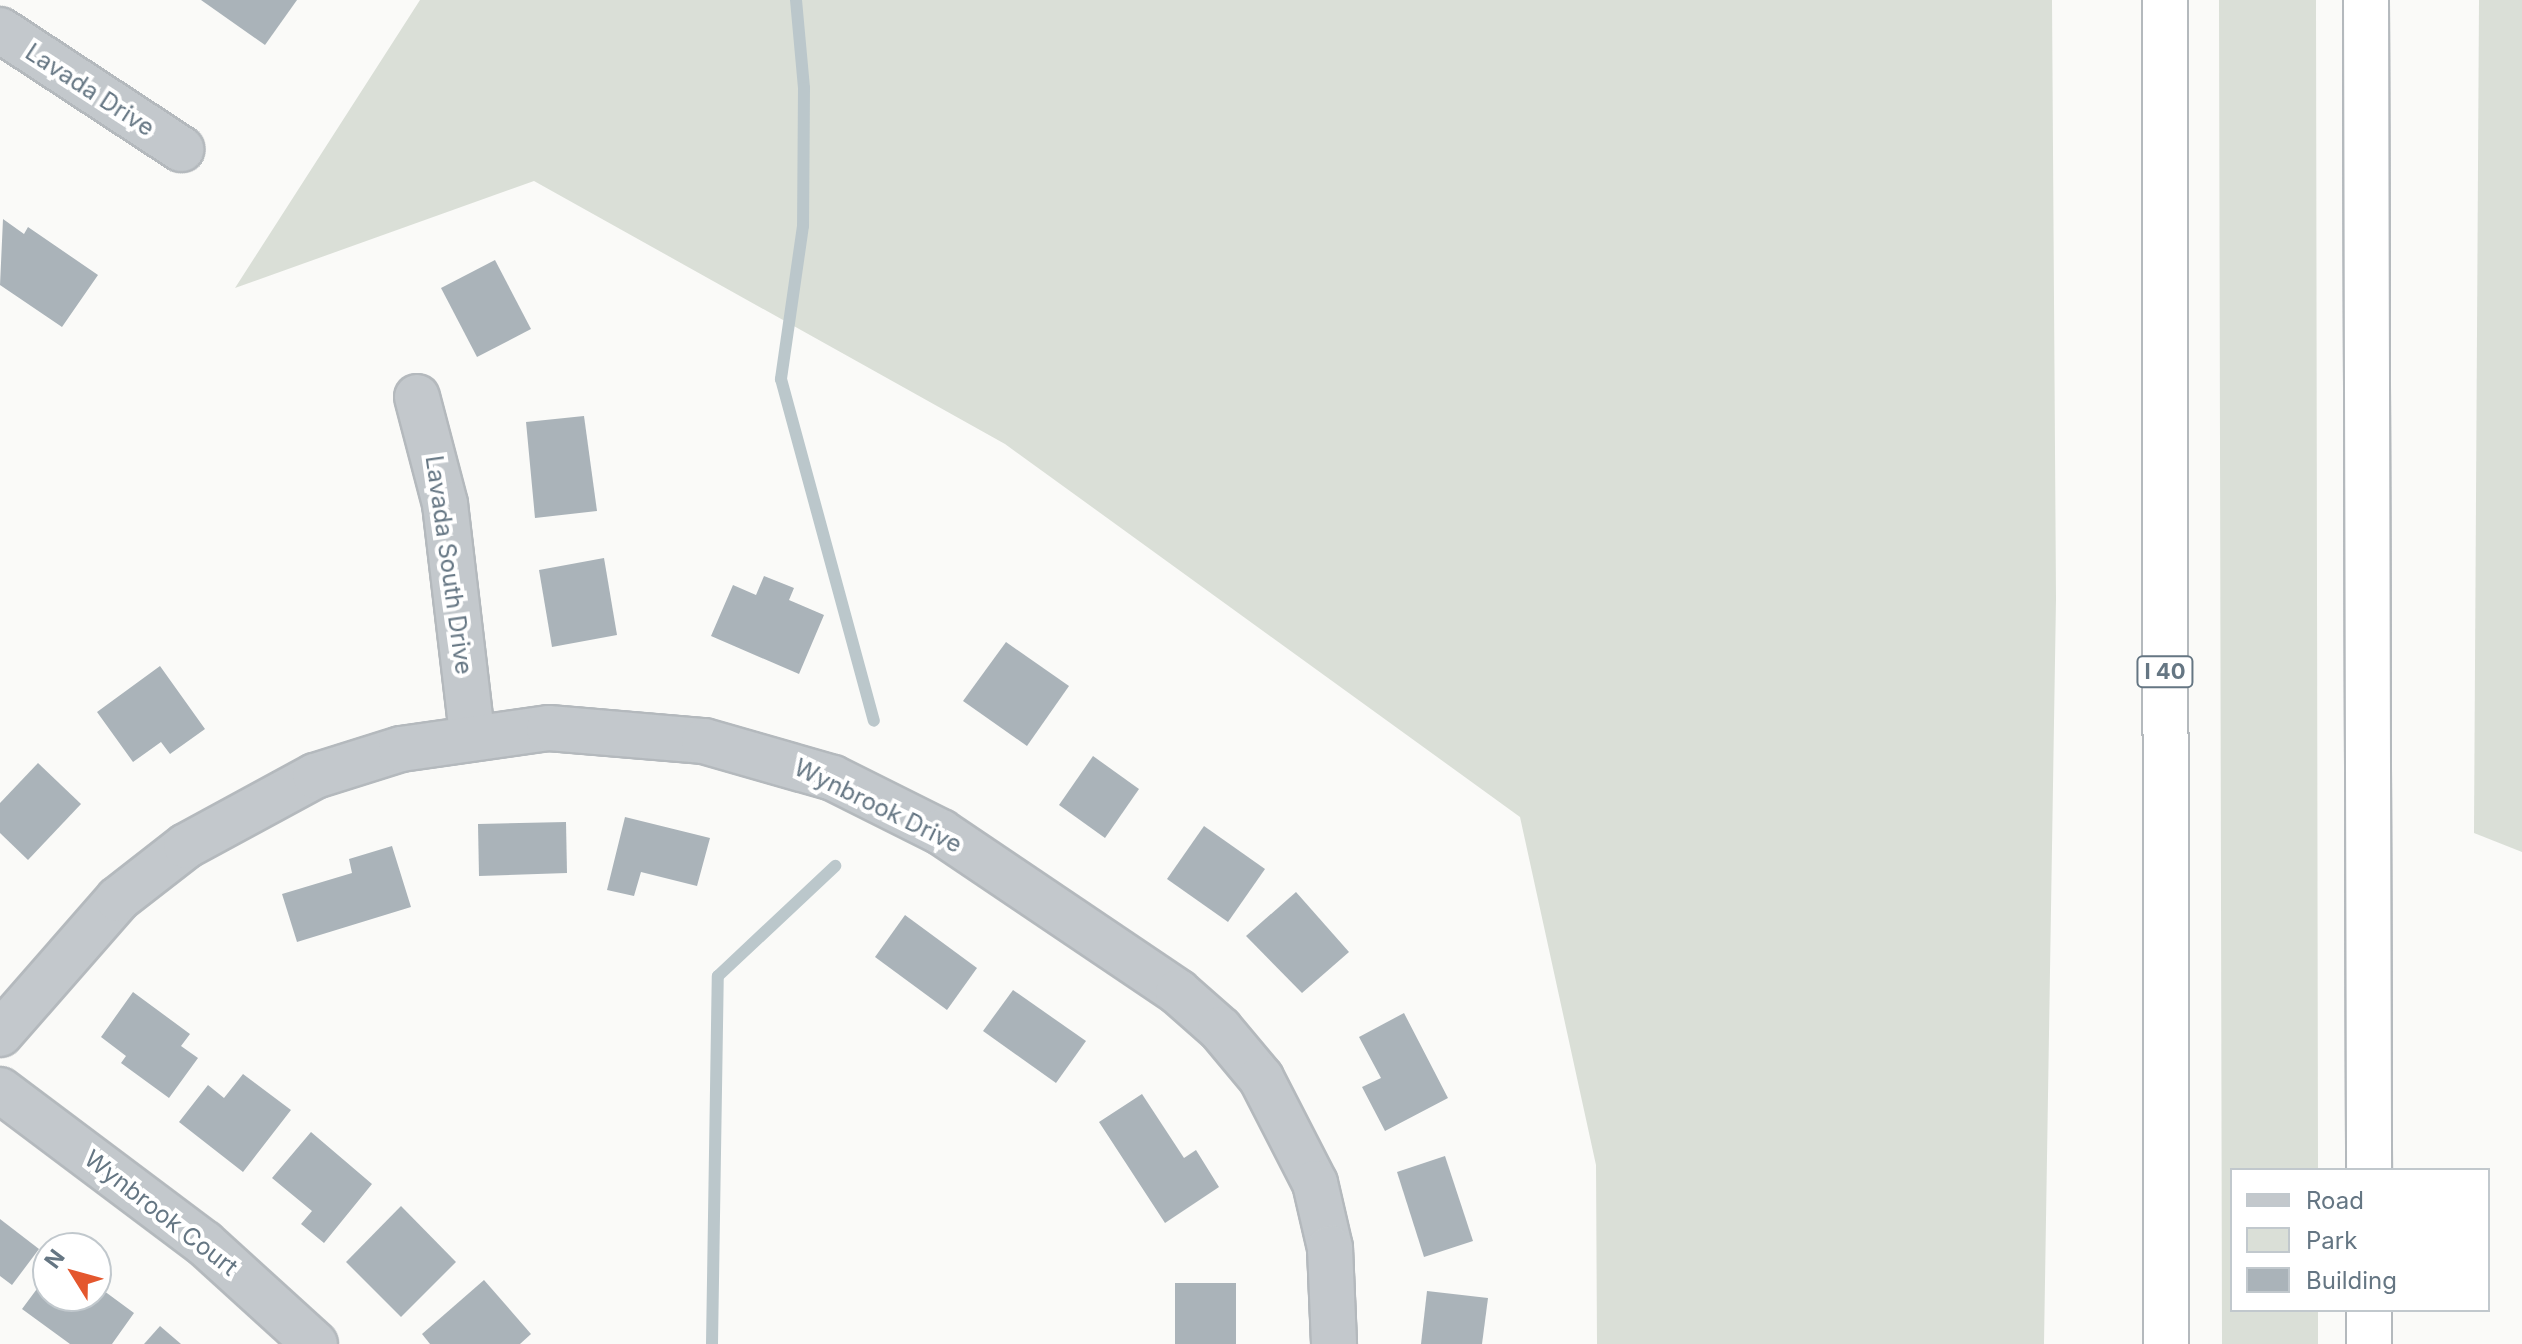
<!DOCTYPE html>
<style>
body{margin:0}
#map{position:relative;width:2522px;height:1344px;overflow:hidden;background:#fafaf8;font-family:Inter,sans-serif}
div>[style]{position:absolute}
[style*='--x']{left:calc(var(--x)*1px);top:calc(var(--y)*1px);width:calc(var(--w)*1px);rotate:calc(var(--a)*1deg)}
.green>*{inset:0;background:#dadfd7}
.stream>*{height:12px;margin:-6px;padding:0 6px;transform-origin:6px;border-radius:6px;background:#bbc7cb}
.building>*{inset:0;background:#aab3b9}
.roads{filter:drop-shadow(2px 0 #b4b9bd) drop-shadow(-2px 0 #b4b9bd) drop-shadow(0 2px #b4b9bd) drop-shadow(0 -2px #b4b9bd)}
.street>*{height:44px;margin:-22px;padding:0 22px;transform-origin:22px;border-radius:22px;background:#c3c8cc}
.highway>*{height:44px;margin:-22px;padding:0 22px;transform-origin:22px;border-radius:22px;background:#fff}
span{translate:-50% -50%;white-space:nowrap;text-align:center;line-height:1.15;-webkit-text-stroke:8px #fff;paint-order:stroke}
.shield-label span{padding:2px 6px;background:#fff;border:2px solid;border-radius:6px;-webkit-text-stroke-width:0}
.shield-label{font-size:22px;color:#657683;font-weight:700}
.street-label{font-size:24px;color:#657683}
.legend{position:absolute;left:2230px;top:1168px;width:260px;height:144px;box-sizing:border-box;background:#fff;border:2px solid #c1c8cd;margin:0;padding:10px 14px;list-style:none;font-size:24px;color:#657683}
.legend li{display:flex;align-items:center;gap:16px;height:40px}
.legend b{width:40px;border:2px solid #c1c8cd}
.north{position:absolute;left:32px;top:1232px;width:80px;height:80px;box-sizing:border-box;background:#fff;border:2px solid #c1c8cd;border-radius:50%;rotate:307deg;font-size:22px;font-weight:700;line-height:32px;text-align:center;color:#657683}
.north::after{content:'';display:block;margin:auto;width:28px;height:36px;background:#e4572e;clip-path:polygon(50% 0,100% 100%,50% 72%,0 100%)}
</style>
<div id="map">
<div class="green">
<i style="clip-path:polygon(420px 0,2052px 0,2056px 599px,2044px 1344px,1597px 1344px,1596px 1165px,1520px 817px,1005px 444px,534px 181px,235px 288px)"></i>
<i style="clip-path:polygon(2219px 0,2316px 0,2318px 1170px,2232px 1170px,2232px 1310px,2318px 1310px,2318px 1344px,2222px 1344px)"></i>
<i style="clip-path:polygon(2479px 0,2522px 0,2522px 852px,2474px 833px)"></i>
</div>
<div class="stream">
<i style="--x:796;--y:0;--w:88;--a:84.8"></i>
<i style="--x:804;--y:88;--w:138;--a:90.4"></i>
<i style="--x:803;--y:226;--w:155;--a:98.2"></i>
<i style="--x:781;--y:379;--w:354;--a:74.8"></i>
<i style="--x:712;--y:1344;--w:368;--a:-89.1"></i>
<i style="--x:718;--y:976;--w:161;--a:-43.2"></i>
</div>
<div class="building">
<i style="clip-path:polygon(201px 0,297px 0,265px 45px)"></i>
<i style="clip-path:polygon(3px 219px,24px 234px,28px 227px,98px 275px,62px 327px,0 285px)"></i>
<i style="clip-path:polygon(495px 260px,531px 329px,477px 357px,441px 288px)"></i>
<i style="clip-path:polygon(584px 416px,597px 511px,535px 518px,526px 422px)"></i>
<i style="clip-path:polygon(604px 558px,617px 635px,552px 647px,539px 570px)"></i>
<i style="clip-path:polygon(764px 576px,794px 588px,789px 600px,824px 615px,799px 674px,711px 636px,733px 585px,756px 595px)"></i>
<i style="clip-path:polygon(1006px 642px,1069px 686px,1027px 746px,963px 701px)"></i>
<i style="clip-path:polygon(160px 666px,205px 729px,170px 754px,161px 742px,133px 762px,97px 712px)"></i>
<i style="clip-path:polygon(1093px 756px,1139px 789px,1105px 838px,1059px 805px)"></i>
<i style="clip-path:polygon(38px 763px,81px 804px,28px 860px,0 833px,0 803px)"></i>
<i style="clip-path:polygon(625px 817px,710px 838px,697px 886px,641px 872px,634px 896px,607px 890px)"></i>
<i style="clip-path:polygon(566px 822px,567px 873px,479px 876px,478px 824px)"></i>
<i style="clip-path:polygon(1204px 826px,1265px 869px,1228px 922px,1167px 879px)"></i>
<i style="clip-path:polygon(392px 846px,411px 907px,297px 942px,282px 894px,352px 873px,349px 859px)"></i>
<i style="clip-path:polygon(1296px 892px,1349px 952px,1302px 993px,1246px 936px)"></i>
<i style="clip-path:polygon(905px 915px,977px 968px,947px 1010px,875px 957px)"></i>
<i style="clip-path:polygon(1013px 990px,1086px 1041px,1056px 1083px,983px 1031px)"></i>
<i style="clip-path:polygon(133px 992px,190px 1034px,181px 1046px,198px 1058px,169px 1098px,121px 1063px,126px 1056px,101px 1037px)"></i>
<i style="clip-path:polygon(1404px 1013px,1448px 1098px,1385px 1131px,1362px 1087px,1381px 1078px,1359px 1037px)"></i>
<i style="clip-path:polygon(243px 1074px,291px 1110px,243px 1172px,179px 1122px,208px 1085px,224px 1098px)"></i>
<i style="clip-path:polygon(1142px 1094px,1184px 1158px,1196px 1150px,1219px 1187px,1165px 1223px,1099px 1122px)"></i>
<i style="clip-path:polygon(311px 1132px,372px 1184px,324px 1243px,301px 1224px,312px 1211px,272px 1178px)"></i>
<i style="clip-path:polygon(1445px 1156px,1473px 1241px,1424px 1257px,1397px 1172px)"></i>
<i style="clip-path:polygon(401px 1206px,456px 1262px,401px 1317px,346px 1262px)"></i>
<i style="clip-path:polygon(0 1219px,39px 1249px,12px 1285px,0 1276px)"></i>
<i style="clip-path:polygon(48px 1274px,48px 1296px,96px 1296px,96px 1285px,134px 1313px,112px 1344px,70px 1344px,22px 1309px)"></i>
<i style="clip-path:polygon(484px 1280px,531px 1334px,520px 1344px,430px 1344px,422px 1334px)"></i>
<i style="clip-path:polygon(1175px 1283px,1236px 1283px,1236px 1344px,1175px 1344px)"></i>
<i style="clip-path:polygon(1427px 1291px,1488px 1298px,1482px 1344px,1421px 1344px)"></i>
<i style="clip-path:polygon(160px 1326px,181px 1344px,144px 1344px)"></i>
</div>
<div class="roads">
<div class="street">
<i style="--x:0;--y:30;--w:217;--a:33.3"></i>
<i style="--x:417;--y:397;--w:111;--a:75.3"></i>
<i style="--x:445;--y:504;--w:233;--a:83.3"></i>
<i style="--x:0;--y:1034;--w:179;--a:-48.8"></i>
<i style="--x:118;--y:899;--w:86;--a:-37.9"></i>
<i style="--x:186;--y:846;--w:147;--a:-28.5"></i>
<i style="--x:315;--y:776;--w:90;--a:-17.4"></i>
<i style="--x:401;--y:749;--w:149;--a:-8.1"></i>
<i style="--x:549;--y:728;--w:156;--a:4.8"></i>
<i style="--x:704;--y:741;--w:134;--a:16"></i>
<i style="--x:833;--y:778;--w:121;--a:26.6"></i>
<i style="--x:941;--y:832;--w:286;--a:34"></i>
<i style="--x:1178;--y:992;--w:56;--a:41.4"></i>
<i style="--x:1220;--y:1029;--w:64;--a:50.1"></i>
<i style="--x:1261;--y:1078;--w:118;--a:62.8"></i>
<i style="--x:1315;--y:1183;--w:67;--a:77"></i>
<i style="--x:1330;--y:1248;--w:96;--a:87.6"></i>
<i style="--x:0;--y:1090;--w:255;--a:36.9"></i>
<i style="--x:204;--y:1243;--w:150;--a:42.3"></i>
</div>
<div class="highway">
<i style="--x:2165;--y:0;--w:1344;--a:89.96"></i>
<i style="--x:2366;--y:0;--w:1170;--a:89.85"></i>
<i style="--x:2369;--y:1310;--w:34;--a:90"></i>
</div>
</div>
<div class="shield-label">
<span style="left:2165px;top:672px">I 40</span>
</div>
<div class="street-label">
<span style="left:90px;top:90px;rotate:33deg">Lavada Drive</span>
<span style="left:449px;top:565px;rotate:82deg">Lavada South Drive</span>
<span style="left:878px;top:806px;rotate:26deg">Wynbrook Drive</span>
<span style="left:161px;top:1213px;rotate:38deg">Wynbrook Court</span>
</div>
<ul class="legend">
<li><b style="height:10px;background:#c3c8cc"></b>Road</li>
<li><b style="height:22px;background:#dadfd7"></b>Park</li>
<li><b style="height:22px;background:#aab3b9"></b>Building</li>
</ul>
<div class="north">N</div>
</div>
